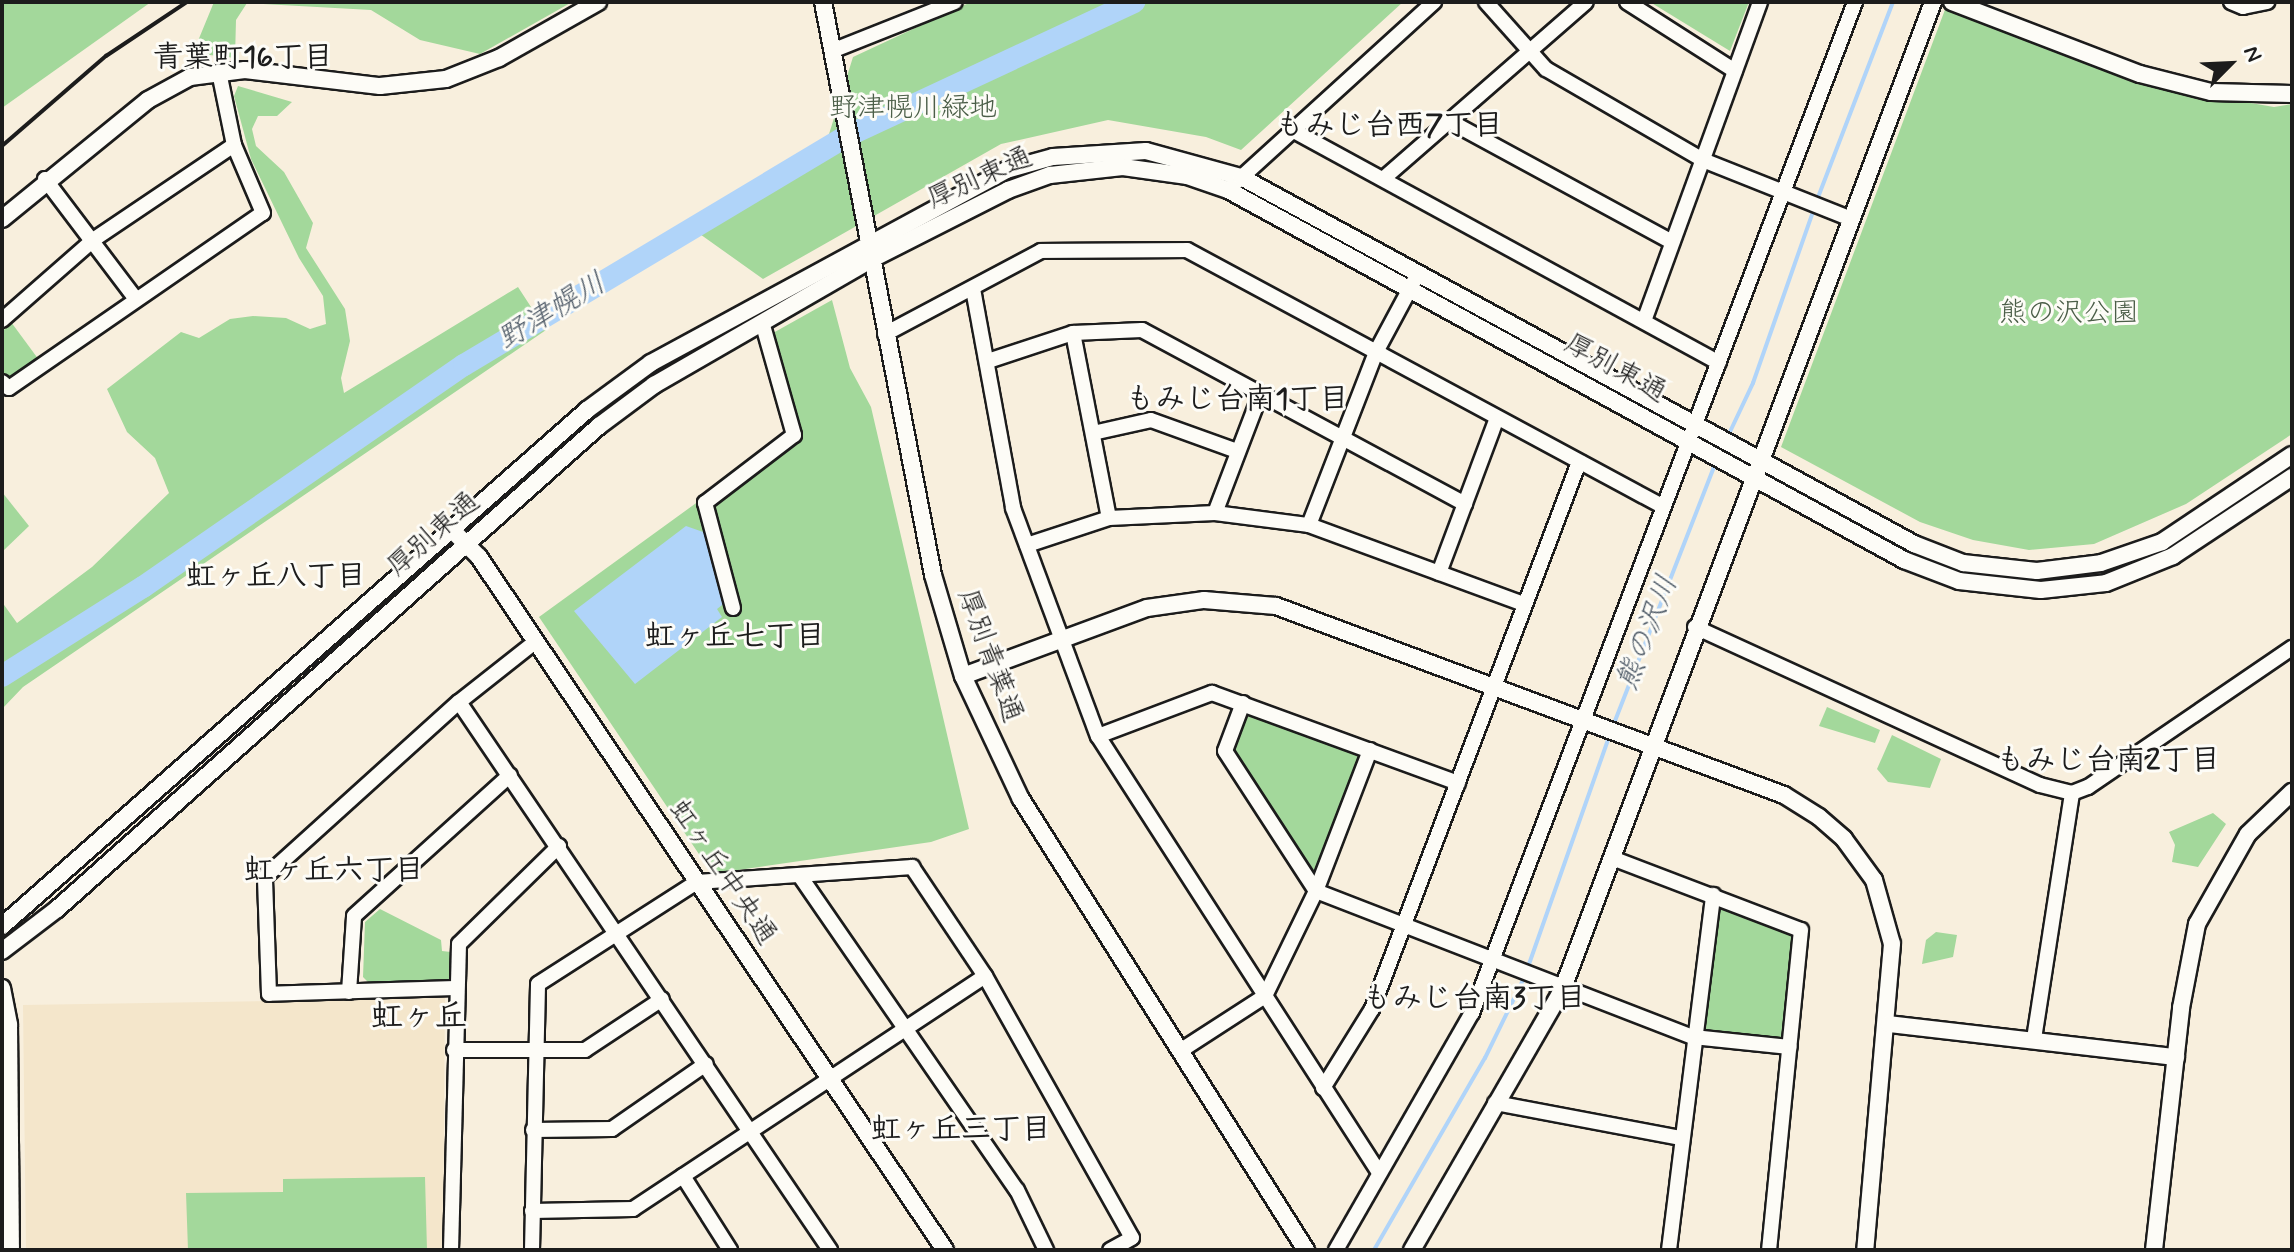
<!DOCTYPE html>
<meta charset="utf-8">
<style>
body{margin:0}
#map{position:relative;width:2294px;height:1252px;overflow:hidden;background:#f8efdd;font-family:Mynerve,"Klee One",sans-serif}
div>[style]{position:absolute}
[style*='--x']{left:calc(var(--x)*1px);top:calc(var(--y)*1px);width:calc(var(--w)*1px);rotate:calc(var(--a)*1deg)}
.built>*{inset:0;background:#f4e6cb}
.green>*{inset:0;background:#a3d89b}
.water>*{inset:0;background:#b0d4f9}
.stream>*{height:4px;margin:-2px;padding:0 2px;transform-origin:2px;border-radius:2px;background:#b0d4f9}
.river>*{height:22px;margin:-11px;padding:0 11px;transform-origin:11px;border-radius:11px;background:#b0d4f9}
.roads{filter:drop-shadow(2px 0 #1c1c1c) drop-shadow(-2px 0 #1c1c1c) drop-shadow(0 2px #1c1c1c) drop-shadow(0 -2px #1c1c1c)}
.minor>*{height:14px;margin:-7px;padding:0 7px;transform-origin:7px;border-radius:7px;background:#fdfcf7}
.tertiary>*{height:16px;margin:-8px;padding:0 8px;transform-origin:8px;border-radius:8px;background:#fdfcf7}
.rail>*{height:4px;margin:-2px;padding:0 2px;transform-origin:2px;border-radius:2px;background:#1c1c1c}
span{translate:-50% -50%;white-space:nowrap;text-align:center;line-height:1.15;-webkit-text-stroke:6px #fdfcf7;paint-order:stroke}
.park-label{font-size:28px;color:#4b5e48}
.street-label{font-size:28px;color:#1c1c1c}
.neighbourhood-label{font-size:30px;color:#1c1c1c;font-weight:700}
.water-label{font-size:30px;color:#505c69;font-style:italic}
.quarter-label{font-size:32px;color:#1c1c1c;font-weight:700}
.frame{position:absolute;inset:0;border:4px solid #1c1c1c;pointer-events:none}
.north{position:absolute;left:2190px;top:24px;width:80px;height:80px;-webkit-text-stroke:6px #fdfcf7;paint-order:stroke;rotate:66deg;font-size:22px;font-weight:700;line-height:32px;text-align:center;color:#1c1c1c}
.north::after{content:'';display:block;margin:auto;width:28px;height:36px;background:#1c1c1c;clip-path:polygon(50% 0,100% 100%,50% 72%,0 100%)}
</style>
<div id="map">
<div class="built">
<i style="clip-path:polygon(445px 998px,443px 1250px,26px 1250px,23px 1005px)"></i>
</div>
<div class="green">
<i style="clip-path:polygon(2px 2px,151px 2px,2px 108px)"></i>
<i style="clip-path:polygon(214px 2px,572px 2px,480px 54px,420px 40px,371px 10px,247px 3px,236px 20px,235px 58px,193px 53px)"></i>
<i style="clip-path:polygon(971px 2px,1403px 2px,1241px 150px,1206px 137px,1108px 120px,1001px 144px,763px 279px,697px 232px,820px 163px,853px 57px)"></i>
<i style="clip-path:polygon(1650px 2px,1749px 2px,1730px 51px)"></i>
<i style="clip-path:polygon(1946px 7px,2140px 84px,2274px 107px,2292px 104px,2292px 434px,2186px 504px,2094px 544px,2029px 550px,1973px 540px,1920px 522px,1781px 447px)"></i>
<i style="clip-path:polygon(238px 86px,292px 102px,277px 116px,258px 116px,252px 129px,256px 146px,284px 172px,313px 223px,306px 248px,345px 309px,350px 341px,341px 378px,344px 393px,518px 287px,546px 330px,23px 687px,2px 709px,2px 602px,17px 623px,92px 567px,169px 493px,155px 458px,127px 432px,107px 389px,181px 332px,199px 338px,230px 319px,253px 316px,286px 318px,310px 329px,326px 324px,323px 296px,299px 258px,251px 159px,234px 96px)"></i>
<i style="clip-path:polygon(832px 300px,850px 368px,871px 407px,969px 829px,931px 842px,718px 873px,709px 869px,539px 617px,721px 485px,727px 491px,802px 439px,773px 333px)"></i>
<i style="clip-path:polygon(11px 322px,39px 360px,8px 381px,2px 375px,2px 332px)"></i>
<i style="clip-path:polygon(2px 492px,29px 526px,2px 552px)"></i>
<i style="clip-path:polygon(1243px 703px,1370px 750px,1316px 891px,1225px 751px)"></i>
<i style="clip-path:polygon(1827px 707px,1880px 730px,1875px 743px,1819px 726px)"></i>
<i style="clip-path:polygon(1892px 735px,1941px 759px,1930px 788px,1888px 782px,1877px 769px)"></i>
<i style="clip-path:polygon(2213px 813px,2226px 824px,2198px 867px,2172px 862px,2175px 845px,2169px 832px)"></i>
<i style="clip-path:polygon(1713px 895px,1801px 930px,1789px 1047px,1693px 1037px)"></i>
<i style="clip-path:polygon(380px 909px,441px 940px,442px 951px,451px 952px,450px 982px,370px 984px,363px 977px,365px 922px)"></i>
<i style="clip-path:polygon(1936px 932px,1957px 935px,1953px 957px,1922px 964px,1926px 940px)"></i>
<i style="clip-path:polygon(425px 1177px,427px 1250px,188px 1250px,186px 1193px,283px 1192px,283px 1179px)"></i>
</div>
<div class="water">
<i style="clip-path:polygon(686px 526px,706px 533px,726px 602px,717px 609px,722px 617px,635px 684px,574px 611px)"></i>
</div>
<div class="stream">
<i style="--x:1817;--y:200;--w:212;--a:-69"></i>
<i style="--x:1728;--y:436;--w:59;--a:-64.7"></i>
<i style="--x:1753;--y:383;--w:184;--a:-70.7"></i>
<i style="--x:1613;--y:726;--w:283;--a:-68.7"></i>
<i style="--x:1528;--y:967;--w:247;--a:-70.6"></i>
<i style="--x:1374;--y:1250;--w:222;--a:-60"></i>
<i style="--x:1485;--y:1058;--w:91;--a:-64"></i>
</div>
<div class="river">
<i style="--x:2;--y:676;--w:167;--a:-32.3"></i>
<i style="--x:143;--y:587;--w:390;--a:-34.7"></i>
<i style="--x:464;--y:365;--w:446;--a:-30.9"></i>
<i style="--x:847;--y:136;--w:317;--a:-25"></i>
</div>
<div class="roads">
<div class="minor">
<i style="--x:1486;--y:2;--w:90;--a:48.2"></i>
<i style="--x:1546;--y:69;--w:181;--a:30.1"></i>
<i style="--x:1703;--y:160;--w:159;--a:21.7"></i>
<i style="--x:1627;--y:2;--w:128;--a:32.6"></i>
<i style="--x:2231;--y:2;--w:13;--a:23"></i>
<i style="--x:2243;--y:7;--w:25;--a:-12"></i>
<i style="--x:832;--y:51;--w:132;--a:-21.7"></i>
<i style="--x:1451;--y:122;--w:251;--a:28.5"></i>
<i style="--x:1292;--y:130;--w:486;--a:28.6"></i>
<i style="--x:45;--y:179;--w:149;--a:52.9"></i>
<i style="--x:1383;--y:179;--w:269;--a:-41.1"></i>
<i style="--x:1233;--y:185;--w:272;--a:-42.3"></i>
<i style="--x:973;--y:289;--w:223;--a:79.6"></i>
<i style="--x:1013;--y:508;--w:243;--a:69.6"></i>
<i style="--x:1098;--y:736;--w:517;--a:57.23"></i>
<i style="--x:2;--y:320;--w:121;--a:-41.3"></i>
<i style="--x:93;--y:240;--w:170;--a:-34"></i>
<i style="--x:1644;--y:321;--w:339;--a:-70"></i>
<i style="--x:1073;--y:333;--w:188;--a:79"></i>
<i style="--x:885;--y:334;--w:177;--a:-28"></i>
<i style="--x:1041;--y:251;--w:146;--a:-0.4"></i>
<i style="--x:1187;--y:250;--w:540;--a:28.32"></i>
<i style="--x:988;--y:361;--w:89;--a:-18.2"></i>
<i style="--x:1073;--y:333;--w:69;--a:-2.5"></i>
<i style="--x:1142;--y:330;--w:367;--a:28.3"></i>
<i style="--x:2;--y:382;--w:9;--a:41"></i>
<i style="--x:9;--y:388;--w:308;--a:-34.6"></i>
<i style="--x:263;--y:213;--w:74;--a:-113.1"></i>
<i style="--x:234;--y:145;--w:75;--a:-101.6"></i>
<i style="--x:1093;--y:433;--w:59;--a:-12.6"></i>
<i style="--x:1151;--y:420;--w:91;--a:19.8"></i>
<i style="--x:1215;--y:513;--w:126;--a:-69.1"></i>
<i style="--x:1309;--y:525;--w:186;--a:-68.8"></i>
<i style="--x:1376;--y:352;--w:81;--a:-61.8"></i>
<i style="--x:1027;--y:545;--w:86;--a:-18.2"></i>
<i style="--x:1109;--y:518;--w:106;--a:-2.7"></i>
<i style="--x:1215;--y:513;--w:95;--a:7.3"></i>
<i style="--x:1309;--y:525;--w:229;--a:20.2"></i>
<i style="--x:1439;--y:573;--w:165;--a:-69.5"></i>
<i style="--x:733;--y:608;--w:109;--a:-104.9"></i>
<i style="--x:705;--y:503;--w:112;--a:-37.4"></i>
<i style="--x:794;--y:435;--w:117;--a:-105.8"></i>
<i style="--x:1695;--y:627;--w:379;--a:24.6"></i>
<i style="--x:2040;--y:785;--w:33;--a:14"></i>
<i style="--x:2072;--y:793;--w:17;--a:-21"></i>
<i style="--x:2088;--y:787;--w:247;--a:-34.3"></i>
<i style="--x:459;--y:702;--w:662;--a:55.9"></i>
<i style="--x:1243;--y:703;--w:51;--a:110.6"></i>
<i style="--x:1225;--y:751;--w:167;--a:57"></i>
<i style="--x:1316;--y:891;--w:404;--a:21.2"></i>
<i style="--x:1693;--y:1037;--w:97;--a:5.9"></i>
<i style="--x:1098;--y:736;--w:122;--a:-20.7"></i>
<i style="--x:1212;--y:693;--w:262;--a:20.1"></i>
<i style="--x:1612;--y:858;--w:202;--a:20.9"></i>
<i style="--x:1801;--y:930;--w:322;--a:95.7"></i>
<i style="--x:800;--y:876;--w:382;--a:55.4"></i>
<i style="--x:1017;--y:1190;--w:67;--a:64.2"></i>
<i style="--x:456;--y:988;--w:187;--a:178.2"></i>
<i style="--x:269;--y:994;--w:117;--a:-92"></i>
<i style="--x:265;--y:877;--w:261;--a:-42.1"></i>
<i style="--x:459;--y:702;--w:97;--a:-38.3"></i>
<i style="--x:349;--y:992;--w:76;--a:-86.2"></i>
<i style="--x:354;--y:916;--w:210;--a:-42.1"></i>
<i style="--x:2034;--y:1039;--w:249;--a:-81.2"></i>
<i style="--x:454;--y:1050;--w:131;--a:0"></i>
<i style="--x:585;--y:1050;--w:92;--a:-33.5"></i>
<i style="--x:1180;--y:1051;--w:101;--a:-32.9"></i>
<i style="--x:1265;--y:996;--w:117;--a:-64.1"></i>
<i style="--x:1316;--y:891;--w:151;--a:-69"></i>
<i style="--x:1323;--y:1088;--w:93;--a:-58.2"></i>
<i style="--x:1372;--y:1009;--w:585;--a:-69.27"></i>
<i style="--x:1495;--y:1103;--w:188;--a:10.7"></i>
<i style="--x:533;--y:1130;--w:79;--a:-0.7"></i>
<i style="--x:612;--y:1129;--w:114;--a:-34.7"></i>
<i style="--x:683;--y:1176;--w:88;--a:57.6"></i>
<i style="--x:532;--y:1211;--w:101;--a:-1.1"></i>
<i style="--x:633;--y:1209;--w:422;--a:-33.5"></i>
<i style="--x:451;--y:1250;--w:306;--a:-88.5"></i>
<i style="--x:459;--y:944;--w:140;--a:-44.4"></i>
<i style="--x:532;--y:1250;--w:266;--a:-88.7"></i>
<i style="--x:538;--y:984;--w:189;--a:-32.7"></i>
<i style="--x:697;--y:882;--w:216;--a:-4"></i>
<i style="--x:912;--y:867;--w:131;--a:56.2"></i>
<i style="--x:985;--y:976;--w:300;--a:60.7"></i>
<i style="--x:1132;--y:1238;--w:25;--a:151"></i>
<i style="--x:1336;--y:1250;--w:273;--a:-60.2"></i>
<i style="--x:1472;--y:1013;--w:1081;--a:-69.25"></i>
<i style="--x:1669;--y:1250;--w:358;--a:-82.9"></i>
</div>
<div class="tertiary">
<i style="--x:823;--y:2;--w:583;--a:79.13"></i>
<i style="--x:933;--y:575;--w:105;--a:73.5"></i>
<i style="--x:963;--y:676;--w:136;--a:64.8"></i>
<i style="--x:1021;--y:799;--w:534;--a:57.71"></i>
<i style="--x:1952;--y:2;--w:201;--a:21"></i>
<i style="--x:2140;--y:74;--w:73;--a:14.2"></i>
<i style="--x:2211;--y:92;--w:81;--a:1.4"></i>
<i style="--x:2;--y:219;--w:188;--a:-39.2"></i>
<i style="--x:148;--y:100;--w:48;--a:-28.7"></i>
<i style="--x:190;--y:77;--w:55;--a:-7.3"></i>
<i style="--x:245;--y:70;--w:136;--a:6.8"></i>
<i style="--x:380;--y:86;--w:66;--a:-6.1"></i>
<i style="--x:446;--y:79;--w:57;--a:-21.6"></i>
<i style="--x:499;--y:58;--w:114;--a:-29.5"></i>
<i style="--x:457;--y:535;--w:31;--a:45"></i>
<i style="--x:479;--y:557;--w:835;--a:56.08"></i>
<i style="--x:963;--y:676;--w:196;--a:-20.3"></i>
<i style="--x:1147;--y:608;--w:58;--a:-8"></i>
<i style="--x:1204;--y:600;--w:72;--a:4.8"></i>
<i style="--x:1276;--y:606;--w:542;--a:20.41"></i>
<i style="--x:1784;--y:795;--w:41;--a:32.2"></i>
<i style="--x:1819;--y:817;--w:33;--a:41"></i>
<i style="--x:1844;--y:839;--w:51;--a:53.8"></i>
<i style="--x:1874;--y:880;--w:66;--a:74.3"></i>
<i style="--x:1892;--y:944;--w:307;--a:95"></i>
<i style="--x:2;--y:926;--w:780;--a:-41.41"></i>
<i style="--x:587;--y:410;--w:79;--a:-36.3"></i>
<i style="--x:651;--y:363;--w:404;--a:-28.5"></i>
<i style="--x:1006;--y:170;--w:49;--a:-15.5"></i>
<i style="--x:1053;--y:157;--w:93;--a:-3.7"></i>
<i style="--x:1146;--y:151;--w:98;--a:15.3"></i>
<i style="--x:1241;--y:177;--w:767;--a:28.6"></i>
<i style="--x:1914;--y:544;--w:53;--a:21.2"></i>
<i style="--x:1963;--y:563;--w:74;--a:6.2"></i>
<i style="--x:2037;--y:571;--w:64;--a:-7.1"></i>
<i style="--x:2101;--y:563;--w:65;--a:-19"></i>
<i style="--x:2162;--y:542;--w:156;--a:-33.8"></i>
<i style="--x:2;--y:951;--w:69;--a:-37.4"></i>
<i style="--x:57;--y:909;--w:726;--a:-41.71"></i>
<i style="--x:599;--y:426;--w:69;--a:-36.7"></i>
<i style="--x:654;--y:385;--w:252;--a:-30"></i>
<i style="--x:872;--y:259;--w:153;--a:-26.9"></i>
<i style="--x:1008;--y:190;--w:45;--a:-19.7"></i>
<i style="--x:1050;--y:175;--w:73;--a:-6.3"></i>
<i style="--x:1123;--y:167;--w:65;--a:8"></i>
<i style="--x:1187;--y:176;--w:43;--a:18.9"></i>
<i style="--x:1228;--y:190;--w:771;--a:28.69"></i>
<i style="--x:1904;--y:560;--w:59;--a:20.9"></i>
<i style="--x:1959;--y:581;--w:82;--a:6.3"></i>
<i style="--x:2041;--y:590;--w:65;--a:-6.1"></i>
<i style="--x:2106;--y:583;--w:72;--a:-21.9"></i>
<i style="--x:2173;--y:556;--w:143;--a:-33.6"></i>
<i style="--x:2;--y:988;--w:38;--a:79"></i>
<i style="--x:9;--y:1025;--w:225;--a:89.5"></i>
<i style="--x:1889;--y:1024;--w:289;--a:6.6"></i>
<i style="--x:1412;--y:1250;--w:302;--a:-60"></i>
<i style="--x:1563;--y:988;--w:1053;--a:-69.43"></i>
<i style="--x:2154;--y:1250;--w:244;--a:-83.6"></i>
<i style="--x:2181;--y:1008;--w:86;--a:-79.2"></i>
<i style="--x:2197;--y:924;--w:103;--a:-60.5"></i>
<i style="--x:2248;--y:834;--w:61;--a:-43.7"></i>
</div>
</div>
<div class="rail">
<i style="--x:2;--y:146;--w:138;--a:-40.9"></i>
<i style="--x:106;--y:56;--w:97;--a:-33.7"></i>
</div>
<div class="park-label">
<span style="left:913px;top:109px">野津幌川緑地</span>
<span style="left:2069px;top:314px">熊の沢公園</span>
</div>
<div class="street-label">
<span style="left:980px;top:179px;rotate:-24deg">厚別東通</span>
<span style="left:1615px;top:369px;rotate:29deg">厚別東通</span>
<span style="left:434px;top:535px;rotate:-41deg">厚別東通</span>
<span style="left:989px;top:656px;rotate:70deg">厚別青葉通</span>
<span style="left:722px;top:873px;rotate:56deg">虹ヶ丘中央通</span>
</div>
<div class="neighbourhood-label">
<span style="left:243px;top:58px">青葉町16丁目</span>
<span style="left:1389px;top:126px">もみじ台西7丁目</span>
<span style="left:1237px;top:400px">もみじ台南1丁目</span>
<span style="left:276px;top:577px">虹ヶ丘八丁目</span>
<span style="left:735px;top:637px">虹ヶ丘七丁目</span>
<span style="left:2108px;top:761px">もみじ台南2丁目</span>
<span style="left:334px;top:871px">虹ヶ丘六丁目</span>
<span style="left:1474px;top:999px">もみじ台南3丁目</span>
<span style="left:961px;top:1130px">虹ヶ丘三丁目</span>
</div>
<div class="water-label">
<span style="left:552px;top:312px;rotate:-31deg">野津幌川</span>
<span style="left:1648px;top:633px;rotate:-69deg">熊の沢川</span>
</div>
<div class="quarter-label">
<span style="left:419px;top:1017px">虹ヶ丘</span>
</div>
<div class="frame"></div>
<div class="north">N</div>
</div>
